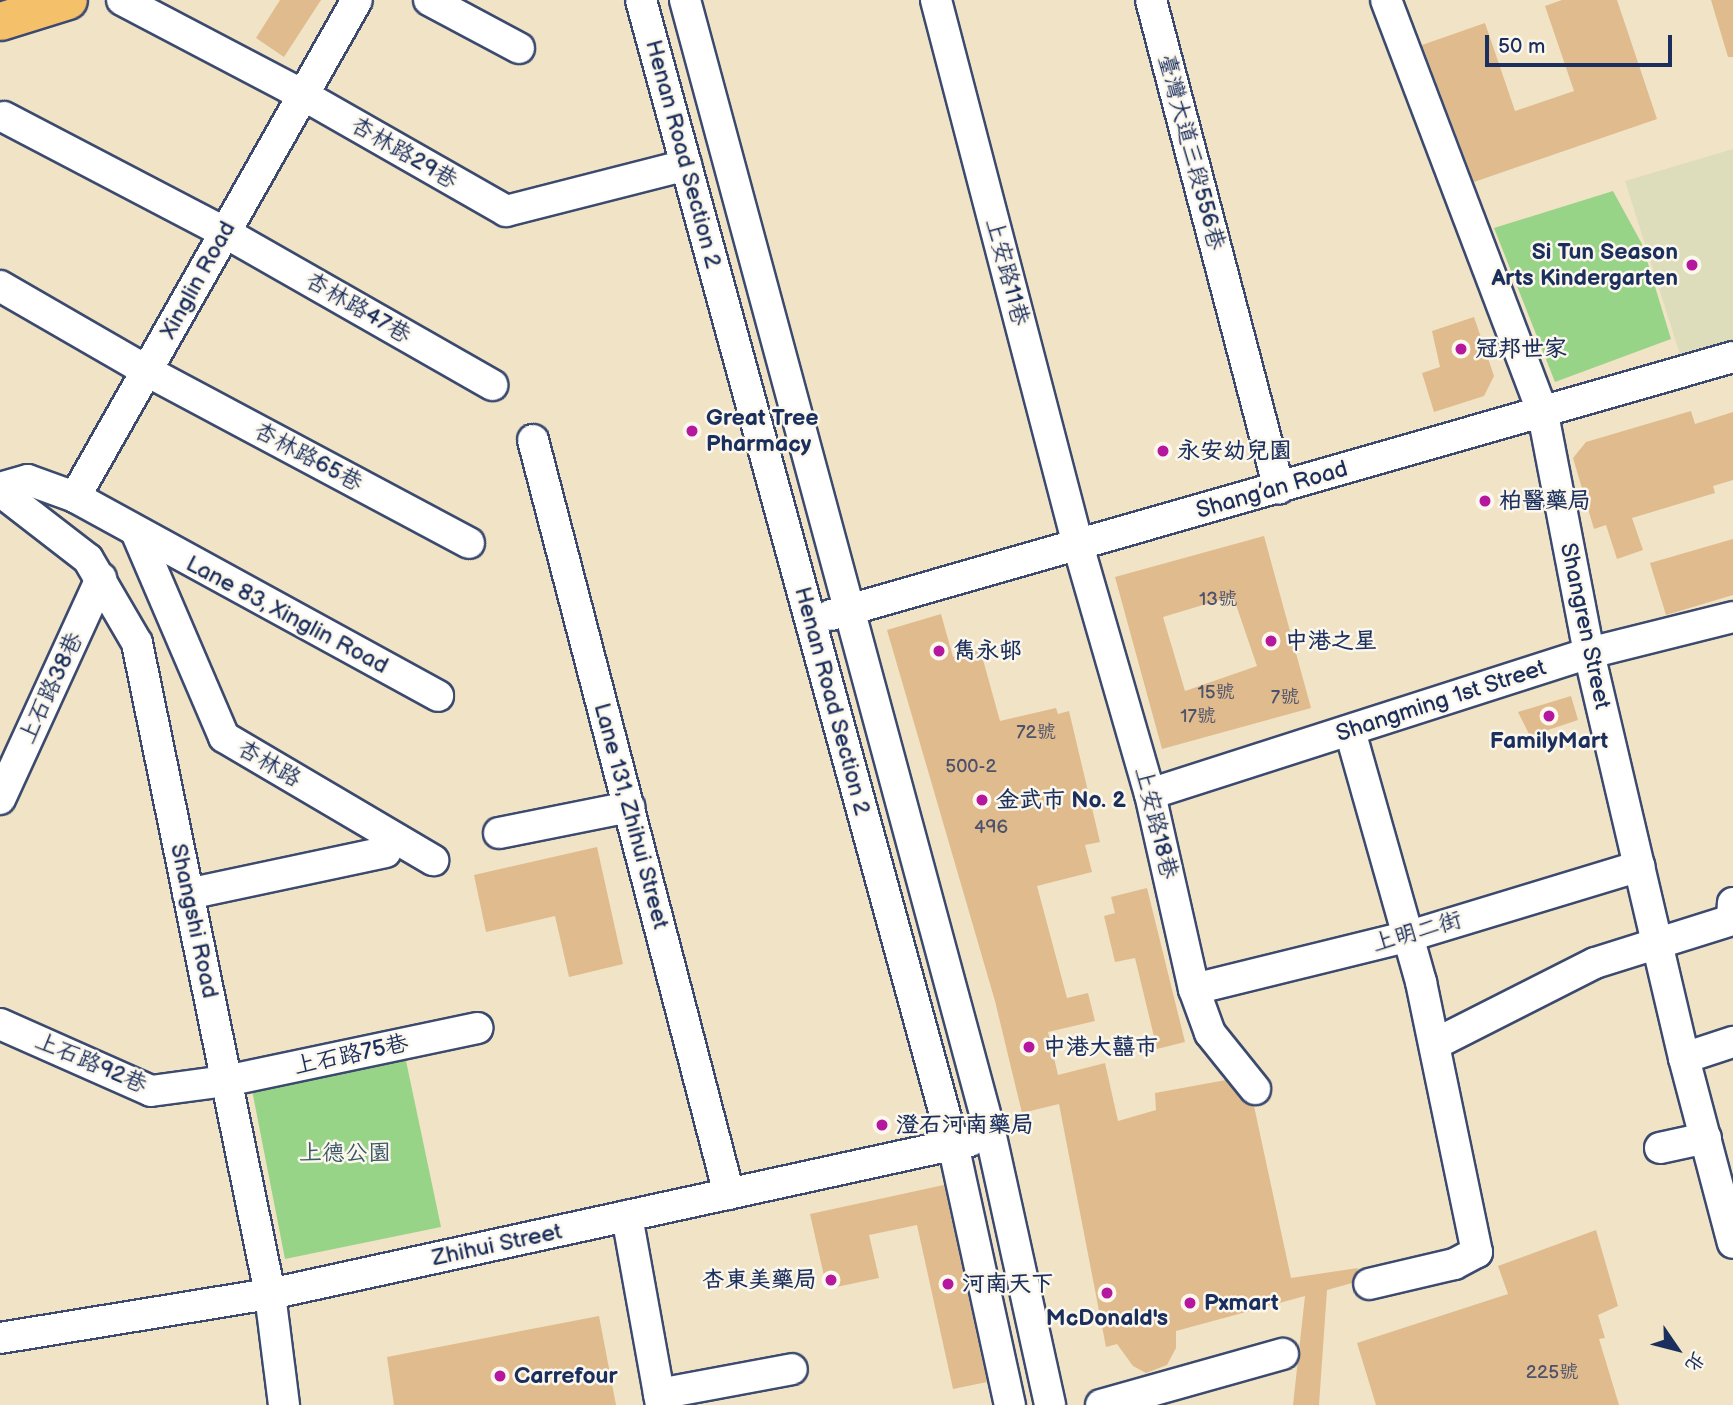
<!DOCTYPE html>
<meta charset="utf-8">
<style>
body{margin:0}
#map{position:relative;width:1733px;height:1405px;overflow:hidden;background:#f1e3c6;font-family:"Balsamiq Sans","LXGW WenKai TC",sans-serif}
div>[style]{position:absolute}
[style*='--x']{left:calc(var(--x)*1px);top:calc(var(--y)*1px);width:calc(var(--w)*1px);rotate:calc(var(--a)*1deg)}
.built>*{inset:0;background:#deddbb}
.green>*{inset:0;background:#98d488}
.building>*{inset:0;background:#e0bb8e}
.roads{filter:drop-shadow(2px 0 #3b4a6e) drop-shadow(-2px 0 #3b4a6e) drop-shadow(0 2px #3b4a6e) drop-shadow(0 -2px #3b4a6e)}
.minor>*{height:30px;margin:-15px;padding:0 15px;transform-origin:15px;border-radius:15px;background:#fff}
.major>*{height:37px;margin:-18.5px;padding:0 18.5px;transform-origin:18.5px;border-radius:18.5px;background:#f4c16a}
.dots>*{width:19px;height:19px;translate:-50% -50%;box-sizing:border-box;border:4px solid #fbf7ec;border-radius:50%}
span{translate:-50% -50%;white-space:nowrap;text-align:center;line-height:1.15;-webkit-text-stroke:5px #fbf7ec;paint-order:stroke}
.number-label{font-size:19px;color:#4c526a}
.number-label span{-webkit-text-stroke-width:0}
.street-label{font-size:23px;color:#1b2f5e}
.poi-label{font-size:23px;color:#1b2f5e;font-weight:700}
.right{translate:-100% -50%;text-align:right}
.left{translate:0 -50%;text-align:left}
.park-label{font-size:23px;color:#3a5868}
.north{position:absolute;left:1642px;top:1314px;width:70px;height:70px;-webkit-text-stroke:5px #fbf7ec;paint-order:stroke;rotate:125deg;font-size:19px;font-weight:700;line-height:28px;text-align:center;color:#1b2f5e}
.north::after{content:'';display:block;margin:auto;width:24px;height:32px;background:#1b2f5e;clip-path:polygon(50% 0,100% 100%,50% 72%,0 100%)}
.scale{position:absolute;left:1485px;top:35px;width:187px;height:32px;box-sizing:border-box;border:4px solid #1b2f5e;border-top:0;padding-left:9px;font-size:21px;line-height:24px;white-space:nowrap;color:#1b2f5e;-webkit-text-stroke:5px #fbf7ec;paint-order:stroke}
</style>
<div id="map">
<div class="built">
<i style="clip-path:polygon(1733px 149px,1733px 349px,1683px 364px,1625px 181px)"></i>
</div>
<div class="green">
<i style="clip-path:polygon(1613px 191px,1642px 244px,1671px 339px,1555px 382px,1494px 228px)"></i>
<i style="clip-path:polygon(405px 1056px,441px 1227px,285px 1259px,252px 1090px)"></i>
</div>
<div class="building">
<i style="clip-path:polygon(280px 0,321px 0,284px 57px,256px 38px)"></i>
<i style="clip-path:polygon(1562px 0,1617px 0,1657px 119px,1474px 182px,1422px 45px,1485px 23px,1515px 111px,1574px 91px,1545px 6px)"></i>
<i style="clip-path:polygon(1711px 0,1733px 0,1733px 57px,1728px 57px)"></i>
<i style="clip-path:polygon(1474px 317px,1494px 376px,1484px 396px,1434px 412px,1422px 373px,1440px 367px,1432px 331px)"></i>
<i style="clip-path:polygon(1691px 411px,1695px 424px,1733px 412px,1733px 480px,1713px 486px,1715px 493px,1632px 518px,1643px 550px,1617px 559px,1606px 525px,1594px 529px,1573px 458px,1586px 442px)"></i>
<i style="clip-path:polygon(evenodd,1264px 536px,1311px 708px,1162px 749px,1115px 577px,1264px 536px,1233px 596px,1257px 666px,1185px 691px,1163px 617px,1233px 596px)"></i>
<i style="clip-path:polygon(1733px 539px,1733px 595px,1666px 615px,1650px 563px)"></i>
<i style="clip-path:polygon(941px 614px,953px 657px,980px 649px,1000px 721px,1056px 708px,1058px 714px,1069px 711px,1100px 842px,1085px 845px,1092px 872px,1037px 886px,1067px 998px,1088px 993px,1095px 1021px,1048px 1032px,1058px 1075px,1105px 1063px,1118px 1121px,1156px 1110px,1155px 1093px,1226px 1080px,1242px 1100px,1254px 1106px,1291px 1278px,1358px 1268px,1352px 1283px,1327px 1290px,1319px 1405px,1293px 1405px,1305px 1296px,1176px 1331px,1176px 1348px,1167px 1365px,1146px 1373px,1133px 1366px,1117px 1344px,1106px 1347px,1059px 1104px,1022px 1113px,995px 1001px,887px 630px)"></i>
<i style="clip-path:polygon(1571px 696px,1578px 720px,1530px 736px,1518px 712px)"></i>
<i style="clip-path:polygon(597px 847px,623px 964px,569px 977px,555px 916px,486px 932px,474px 875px)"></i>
<i style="clip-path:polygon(1147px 888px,1185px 1042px,1157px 1049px,1135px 958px,1115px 962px,1104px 916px,1115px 913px,1111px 897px)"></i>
<i style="clip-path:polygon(944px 1185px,987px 1382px,953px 1389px,917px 1225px,869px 1235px,879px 1278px,827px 1289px,810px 1214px)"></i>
<i style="clip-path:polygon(1596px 1230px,1618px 1306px,1598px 1315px,1605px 1338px,1599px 1339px,1619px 1405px,1376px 1405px,1357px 1343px,1508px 1294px,1498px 1266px)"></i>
<i style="clip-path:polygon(599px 1316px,616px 1405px,394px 1405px,387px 1357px)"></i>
</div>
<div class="roads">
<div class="minor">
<i style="--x:122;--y:0;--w:204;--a:27.7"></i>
<i style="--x:303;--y:95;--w:234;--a:29.7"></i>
<i style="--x:506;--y:211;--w:186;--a:-14.3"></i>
<i style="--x:429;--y:0;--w:102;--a:28.1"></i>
<i style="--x:641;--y:0;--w:1186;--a:74.74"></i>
<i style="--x:953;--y:1144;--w:267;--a:77.7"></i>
<i style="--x:685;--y:0;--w:1176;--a:74.92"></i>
<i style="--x:991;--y:1136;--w:275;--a:77.6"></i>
<i style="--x:936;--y:0;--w:563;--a:75.4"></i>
<i style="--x:1078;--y:545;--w:259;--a:73.9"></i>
<i style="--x:1150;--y:794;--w:200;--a:77.3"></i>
<i style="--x:1194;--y:989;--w:47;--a:70"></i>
<i style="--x:1210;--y:1033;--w:72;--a:51.2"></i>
<i style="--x:1151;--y:0;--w:505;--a:75.33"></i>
<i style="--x:1386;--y:0;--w:443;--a:69.2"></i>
<i style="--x:1543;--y:414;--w:243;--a:79.1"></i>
<i style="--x:1589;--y:653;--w:416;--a:76.8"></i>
<i style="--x:1684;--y:1058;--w:191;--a:75.2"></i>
<i style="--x:4;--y:117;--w:248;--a:27.6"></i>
<i style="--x:224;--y:232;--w:309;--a:29.7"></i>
<i style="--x:0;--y:286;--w:170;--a:30"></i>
<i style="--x:147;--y:371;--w:365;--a:28.1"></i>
<i style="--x:533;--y:440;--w:779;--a:75.43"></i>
<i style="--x:0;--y:488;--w:29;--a:-16"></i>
<i style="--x:28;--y:480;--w:50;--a:19.9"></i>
<i style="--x:75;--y:497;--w:414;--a:28.7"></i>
<i style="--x:0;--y:491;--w:111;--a:37.7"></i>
<i style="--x:88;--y:559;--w:97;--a:59.7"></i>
<i style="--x:137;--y:643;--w:664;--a:78.45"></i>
<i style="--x:270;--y:1294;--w:112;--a:82.8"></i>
<i style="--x:75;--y:497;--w:571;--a:-60.43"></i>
<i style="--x:137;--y:534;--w:221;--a:66.8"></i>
<i style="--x:224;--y:737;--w:243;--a:30.5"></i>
<i style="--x:831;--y:615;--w:938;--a:-15.96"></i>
<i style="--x:1350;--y:731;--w:261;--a:74.2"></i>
<i style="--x:1421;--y:982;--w:276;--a:78.3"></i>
<i style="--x:1477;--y:1252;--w:26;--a:152"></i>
<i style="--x:1454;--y:1264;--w:87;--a:166.8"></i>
<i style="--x:1150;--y:794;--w:461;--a:-17.8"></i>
<i style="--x:1589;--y:653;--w:148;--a:-14"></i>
<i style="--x:0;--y:799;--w:243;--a:-65.4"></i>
<i style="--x:499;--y:833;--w:133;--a:-11.3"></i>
<i style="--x:188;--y:894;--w:202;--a:-12"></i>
<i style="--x:1194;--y:989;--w:218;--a:-13.8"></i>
<i style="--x:1406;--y:937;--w:244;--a:-16.9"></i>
<i style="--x:0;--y:1024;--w:165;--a:23.9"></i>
<i style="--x:151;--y:1091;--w:76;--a:-7.6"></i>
<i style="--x:226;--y:1081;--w:257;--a:-11.9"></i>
<i style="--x:1435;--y:1044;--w:179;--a:-26.9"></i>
<i style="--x:1595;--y:963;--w:144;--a:-17.4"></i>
<i style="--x:1732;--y:920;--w:17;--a:-87"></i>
<i style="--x:1684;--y:1058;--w:52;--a:-18.1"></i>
<i style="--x:1660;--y:1148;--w:47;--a:-12.3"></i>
<i style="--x:627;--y:1216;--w:192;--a:79.8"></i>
<i style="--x:0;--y:1338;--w:274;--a:-9.3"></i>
<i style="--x:270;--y:1294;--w:717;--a:-12.33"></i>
<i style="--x:659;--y:1394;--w:135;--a:-10.6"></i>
<i style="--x:1101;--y:1405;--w:189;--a:-15.7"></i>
</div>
<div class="major">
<i style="--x:0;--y:21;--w:71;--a:-17.2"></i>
</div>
</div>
<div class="dots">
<i style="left:1692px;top:265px;background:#b5179e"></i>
<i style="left:1461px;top:349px;background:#b5179e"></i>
<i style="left:692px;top:431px;background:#b5179e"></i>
<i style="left:1163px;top:451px;background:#b5179e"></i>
<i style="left:1485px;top:501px;background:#b5179e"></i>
<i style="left:1271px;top:641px;background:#b5179e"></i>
<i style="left:939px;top:651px;background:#b5179e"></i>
<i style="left:1549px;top:716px;background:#b5179e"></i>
<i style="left:982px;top:800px;background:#b5179e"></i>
<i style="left:1029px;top:1047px;background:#b5179e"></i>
<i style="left:882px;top:1125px;background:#b5179e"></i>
<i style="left:831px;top:1280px;background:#b5179e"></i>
<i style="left:948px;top:1284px;background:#b5179e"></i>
<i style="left:1107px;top:1293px;background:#b5179e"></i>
<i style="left:1190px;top:1303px;background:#b5179e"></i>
<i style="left:500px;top:1376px;background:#b5179e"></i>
</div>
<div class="number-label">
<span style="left:1218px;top:600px">13號</span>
<span style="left:1216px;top:693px">15號</span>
<span style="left:1285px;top:698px">7號</span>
<span style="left:1198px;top:717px">17號</span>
<span style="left:1036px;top:733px">72號</span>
<span style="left:971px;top:767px">500-2</span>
<span style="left:991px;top:828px">496</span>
<span style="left:1552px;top:1373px">225號</span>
</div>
<div class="street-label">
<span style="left:1191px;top:152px;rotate:75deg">臺灣大道三段556巷</span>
<span style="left:404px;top:153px;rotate:30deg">杏林路29巷</span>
<span style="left:683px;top:154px;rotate:75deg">Henan Road Section 2</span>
<span style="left:1007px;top:272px;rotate:75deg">上安路11巷</span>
<span style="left:198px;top:280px;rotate:-61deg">Xinglin Road</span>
<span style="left:358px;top:308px;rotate:30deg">杏林路47巷</span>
<span style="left:308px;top:457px;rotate:28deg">杏林路65巷</span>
<span style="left:1272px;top:490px;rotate:-16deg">Shang’an Road</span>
<span style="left:287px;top:615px;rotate:28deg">Lane 83, Xinglin Road</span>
<span style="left:1585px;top:626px;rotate:78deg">Shangren Street</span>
<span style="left:51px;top:688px;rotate:-65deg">上石路38巷</span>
<span style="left:832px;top:701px;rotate:75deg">Henan Road Section 2</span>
<span style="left:1441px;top:701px;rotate:-18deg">Shangming 1st Street</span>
<span style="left:269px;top:764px;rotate:30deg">杏林路</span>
<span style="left:631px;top:816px;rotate:75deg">Lane 131, Zhihui Street</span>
<span style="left:1156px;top:823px;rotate:76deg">上安路18巷</span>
<span style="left:194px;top:921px;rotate:78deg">Shangshi Road</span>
<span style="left:1417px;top:932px;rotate:-16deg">上明二街</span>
<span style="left:351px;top:1055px;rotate:-12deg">上石路75巷</span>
<span style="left:91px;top:1063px;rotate:23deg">上石路92巷</span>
<span style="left:497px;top:1245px;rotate:-12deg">Zhihui Street</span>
</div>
<div class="poi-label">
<span class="right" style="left:1678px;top:265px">Si Tun Season<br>Arts Kindergarten</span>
<span class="left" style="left:1475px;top:349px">冠邦世家</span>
<span class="left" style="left:706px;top:431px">Great Tree<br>Pharmacy</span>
<span class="left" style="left:1177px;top:451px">永安幼兒園</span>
<span class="left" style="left:1499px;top:501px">柏醫藥局</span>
<span class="left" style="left:1285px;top:641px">中港之星</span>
<span class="left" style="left:953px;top:651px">雋永邨</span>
<span style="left:1549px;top:741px">FamilyMart</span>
<span class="left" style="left:996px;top:800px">金武市 No. 2</span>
<span class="left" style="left:1043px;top:1047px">中港大囍市</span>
<span class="left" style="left:896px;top:1125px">澄石河南藥局</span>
<span class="right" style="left:817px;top:1280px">杏東美藥局</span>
<span class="left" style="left:962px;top:1284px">河南天下</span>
<span class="left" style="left:1204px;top:1303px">Pxmart</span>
<span style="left:1107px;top:1318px">McDonald's</span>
<span class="left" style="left:514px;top:1376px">Carrefour</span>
</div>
<div class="park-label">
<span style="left:345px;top:1153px">上德公園</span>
</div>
<div class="north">北</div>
<div class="scale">50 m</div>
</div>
